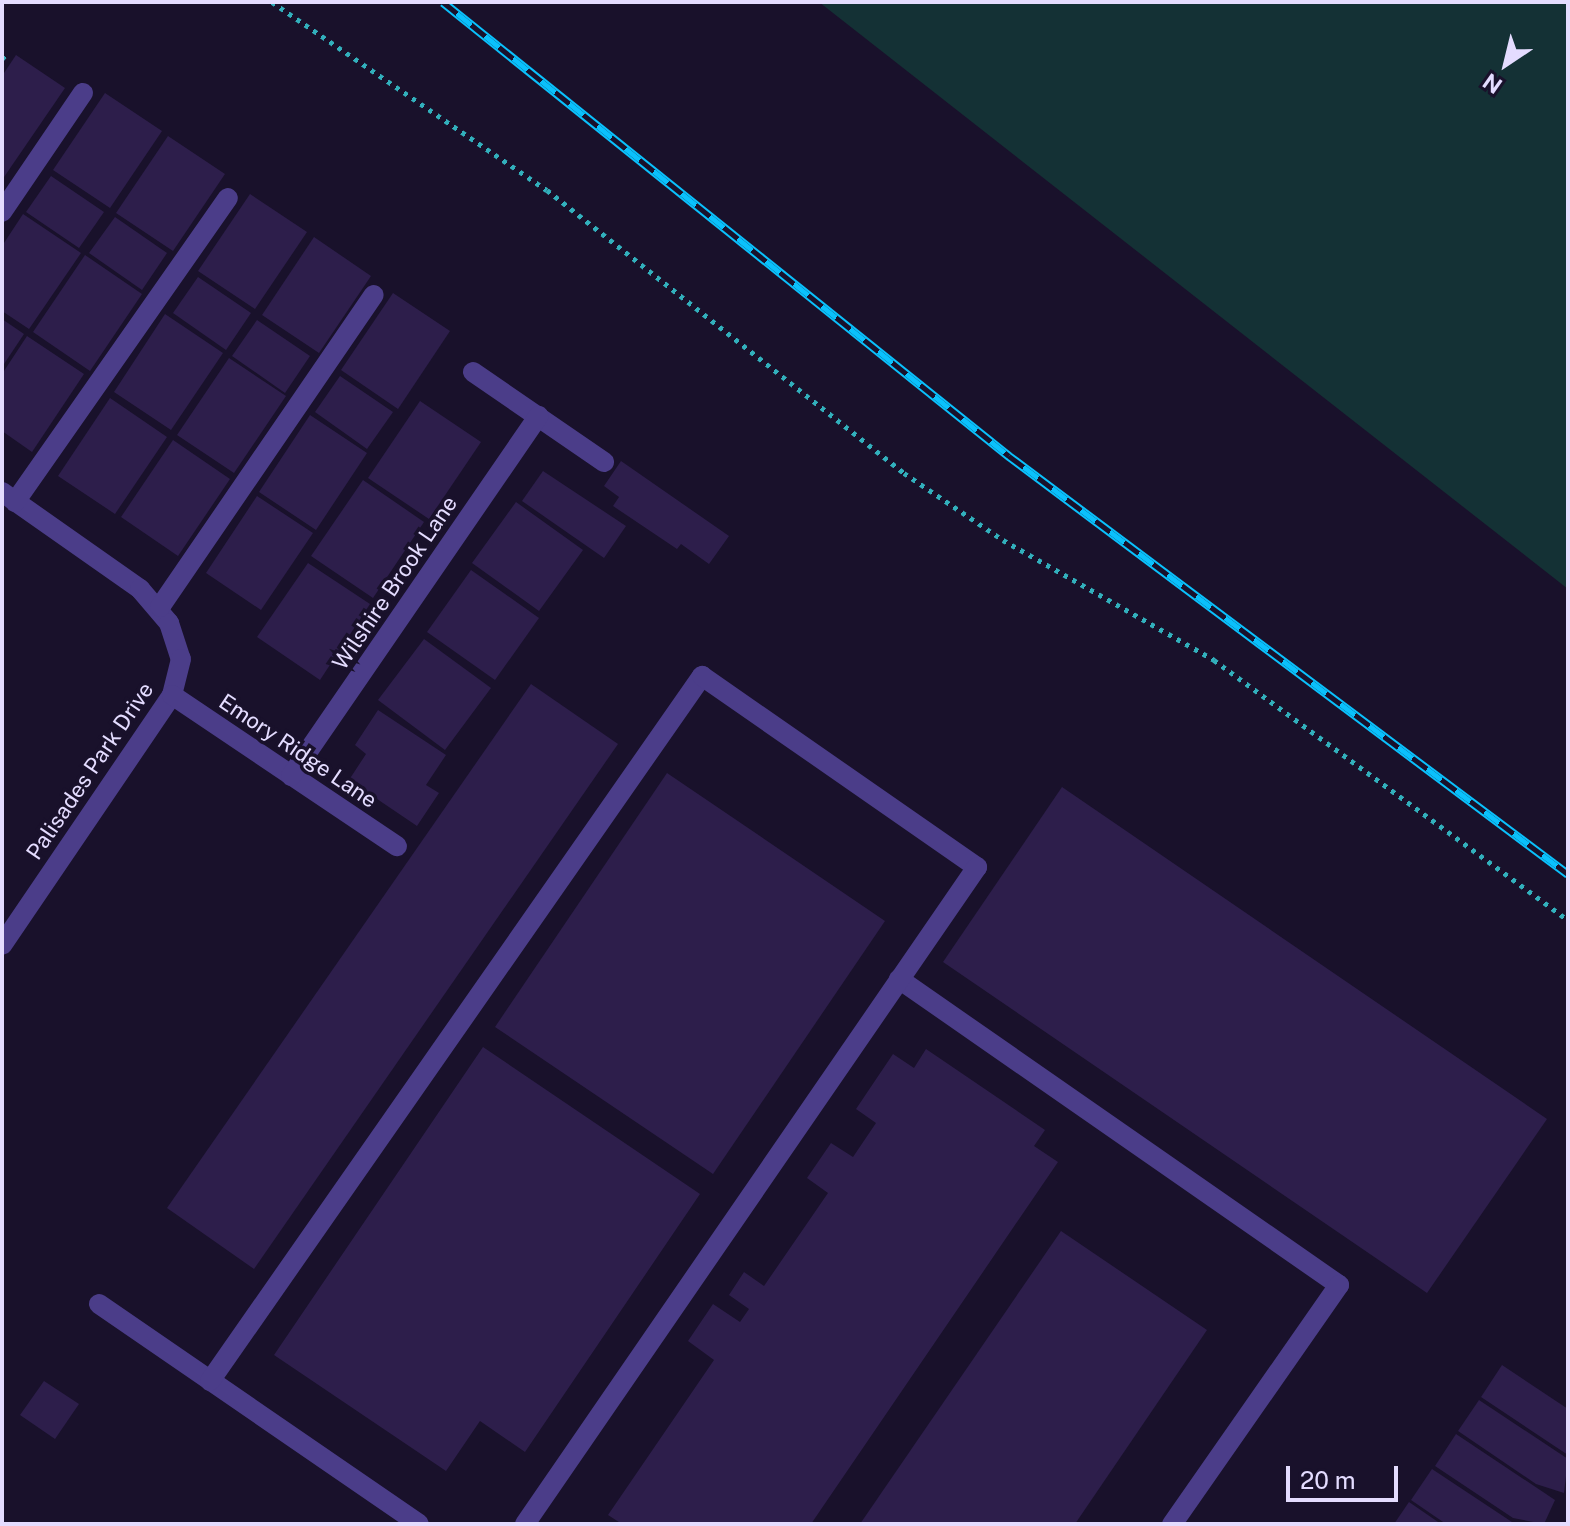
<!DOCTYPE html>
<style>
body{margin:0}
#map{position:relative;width:1570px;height:1526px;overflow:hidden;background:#19112b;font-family:"Public Sans",sans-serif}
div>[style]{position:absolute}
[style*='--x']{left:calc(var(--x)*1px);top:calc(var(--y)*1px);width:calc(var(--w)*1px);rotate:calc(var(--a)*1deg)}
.green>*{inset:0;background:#143135}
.building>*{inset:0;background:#2d1e4b}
.path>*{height:5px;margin-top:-2.5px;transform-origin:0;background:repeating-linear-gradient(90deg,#32b0bc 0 4px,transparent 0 10px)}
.minor>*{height:20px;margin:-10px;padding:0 10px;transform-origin:10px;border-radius:10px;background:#4b3d89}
.rail>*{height:9px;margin-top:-4.5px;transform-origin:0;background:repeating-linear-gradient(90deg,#19112b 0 18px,#0ac1fc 0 36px);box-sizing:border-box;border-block:2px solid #0ac1fc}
span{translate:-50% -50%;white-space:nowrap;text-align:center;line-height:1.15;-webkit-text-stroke:7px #19112b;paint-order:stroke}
.street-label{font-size:22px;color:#e4dcff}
.frame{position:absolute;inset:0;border:4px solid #e4dcff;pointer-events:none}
.north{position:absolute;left:1466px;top:24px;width:80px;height:80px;-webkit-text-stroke:6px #19112b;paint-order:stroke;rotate:215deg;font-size:22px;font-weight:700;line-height:32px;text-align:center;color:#e4dcff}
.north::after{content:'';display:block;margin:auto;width:28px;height:36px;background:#e4dcff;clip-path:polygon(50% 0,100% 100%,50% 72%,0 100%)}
.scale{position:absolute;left:1286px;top:1466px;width:112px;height:36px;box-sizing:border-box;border:4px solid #e4dcff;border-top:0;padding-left:10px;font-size:24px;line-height:28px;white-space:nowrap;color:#e4dcff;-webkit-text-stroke:6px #19112b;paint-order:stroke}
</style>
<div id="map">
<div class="green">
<i style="clip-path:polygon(819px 2px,1568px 2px,1568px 589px)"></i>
</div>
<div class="building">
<i style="clip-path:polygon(16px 55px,65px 88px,2px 180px,2px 76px)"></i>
<i style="clip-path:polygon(105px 93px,162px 131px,110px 208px,53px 170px)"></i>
<i style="clip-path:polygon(168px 136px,225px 174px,173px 251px,116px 213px)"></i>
<i style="clip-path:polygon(51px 176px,104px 212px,79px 248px,26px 212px)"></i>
<i style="clip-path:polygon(250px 194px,307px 232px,255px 309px,198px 271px)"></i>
<i style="clip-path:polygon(23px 214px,81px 253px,29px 329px,2px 311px,2px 246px)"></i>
<i style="clip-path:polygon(115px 217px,167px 253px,142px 290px,89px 253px)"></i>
<i style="clip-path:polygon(314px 237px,371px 276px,319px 353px,262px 315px)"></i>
<i style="clip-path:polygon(85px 255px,142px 294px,90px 371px,33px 332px)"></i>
<i style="clip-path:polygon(198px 277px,251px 313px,226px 350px,173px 313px)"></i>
<i style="clip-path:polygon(393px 293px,450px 331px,398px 409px,341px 370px)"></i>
<i style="clip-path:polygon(165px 314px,223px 353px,171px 430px,114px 392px)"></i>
<i style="clip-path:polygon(2px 319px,24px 334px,2px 367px)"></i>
<i style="clip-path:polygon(257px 320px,310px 356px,285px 393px,232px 356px)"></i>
<i style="clip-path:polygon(27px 336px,84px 374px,32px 452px,2px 431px,2px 374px)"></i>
<i style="clip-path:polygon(229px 358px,286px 396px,234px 473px,177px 435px)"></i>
<i style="clip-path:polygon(340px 376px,393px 412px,367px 449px,315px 412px)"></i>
<i style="clip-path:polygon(110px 398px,167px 437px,115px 514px,58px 476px)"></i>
<i style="clip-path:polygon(420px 401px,481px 442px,429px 519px,368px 478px)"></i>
<i style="clip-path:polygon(310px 415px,367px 453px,316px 530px,259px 492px)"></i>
<i style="clip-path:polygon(173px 440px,230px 479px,178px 556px,121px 517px)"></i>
<i style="clip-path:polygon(621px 461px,729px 536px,709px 564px,681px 544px,677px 549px,613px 506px,619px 497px,604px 486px)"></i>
<i style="clip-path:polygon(543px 471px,626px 526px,604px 558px,522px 501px)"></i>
<i style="clip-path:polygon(363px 480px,424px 522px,373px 598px,311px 556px)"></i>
<i style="clip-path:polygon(257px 496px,313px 533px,261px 610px,206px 573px)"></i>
<i style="clip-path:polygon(516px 502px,583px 550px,539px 611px,472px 563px)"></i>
<i style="clip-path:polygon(308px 563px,370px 604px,320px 680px,257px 637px)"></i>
<i style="clip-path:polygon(471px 570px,539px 618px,495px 680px,427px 632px)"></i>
<i style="clip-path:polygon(424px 639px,491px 688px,445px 750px,378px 700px)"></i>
<i style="clip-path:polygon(531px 684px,618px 744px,254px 1269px,167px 1208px)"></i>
<i style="clip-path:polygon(378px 710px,446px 755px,426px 785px,439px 793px,417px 826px,349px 780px,366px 754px,355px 745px)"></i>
<i style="clip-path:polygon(667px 773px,885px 921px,713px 1174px,495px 1027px)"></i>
<i style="clip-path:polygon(1062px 787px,1547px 1119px,1427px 1293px,943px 962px)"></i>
<i style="clip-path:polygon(483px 1047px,700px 1194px,525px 1452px,480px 1421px,446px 1471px,274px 1355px)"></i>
<i style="clip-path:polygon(926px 1049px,1045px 1130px,1034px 1146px,1058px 1162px,811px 1524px,622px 1524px,608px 1515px,714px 1360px,688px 1341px,713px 1304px,740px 1322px,749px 1309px,729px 1295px,744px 1272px,764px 1286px,828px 1193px,807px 1178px,831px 1143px,853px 1157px,876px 1123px,856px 1109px,893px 1054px,914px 1068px)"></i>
<i style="clip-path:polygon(1061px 1231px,1207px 1330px,1075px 1524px,860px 1524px)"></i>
<i style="clip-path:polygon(1502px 1365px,1568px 1409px,1568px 1455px,1481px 1397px)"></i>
<i style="clip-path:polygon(44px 1381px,79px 1404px,55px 1439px,20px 1415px)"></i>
<i style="clip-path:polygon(1479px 1400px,1568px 1459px,1564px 1493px,1536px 1484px,1458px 1431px)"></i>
<i style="clip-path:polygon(1456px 1434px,1555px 1500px,1544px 1524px,1513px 1518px,1435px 1466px)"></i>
<i style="clip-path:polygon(1432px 1469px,1515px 1524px,1446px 1524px,1411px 1500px)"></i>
<i style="clip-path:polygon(1409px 1502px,1441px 1524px,1394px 1524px)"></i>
</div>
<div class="path">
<i style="--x:272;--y:2;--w:333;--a:34.4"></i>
<i style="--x:547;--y:190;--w:456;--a:38.4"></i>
<i style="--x:904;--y:473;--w:120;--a:34.1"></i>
<i style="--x:1003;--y:540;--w:243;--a:29.6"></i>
<i style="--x:1214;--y:660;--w:439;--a:36.3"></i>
<i style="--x:2;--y:59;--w:8;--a:-50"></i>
</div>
<div class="minor">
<i style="--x:2;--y:212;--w:144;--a:-55.8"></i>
<i style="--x:473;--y:372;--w:159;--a:34.5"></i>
<i style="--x:2;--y:492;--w:169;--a:35.1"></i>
<i style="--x:140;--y:589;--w:45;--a:49.5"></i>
<i style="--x:169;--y:623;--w:38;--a:72"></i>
<i style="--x:181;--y:659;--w:37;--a:104"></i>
<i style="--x:172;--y:695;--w:302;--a:124.2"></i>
<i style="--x:15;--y:502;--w:371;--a:-55"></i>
<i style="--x:160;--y:607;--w:378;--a:-55.6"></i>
<i style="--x:172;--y:695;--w:271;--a:33.9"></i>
<i style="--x:291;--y:776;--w:437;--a:-55.5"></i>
<i style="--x:899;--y:979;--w:536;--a:34.82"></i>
<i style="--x:1339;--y:1285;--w:292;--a:124.9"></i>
<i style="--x:99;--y:1304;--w:388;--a:34.5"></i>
<i style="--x:210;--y:1381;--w:860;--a:-55.09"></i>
<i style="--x:702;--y:676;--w:335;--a:34.8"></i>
<i style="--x:977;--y:867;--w:797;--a:124.53"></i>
</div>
<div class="rail">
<i style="--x:443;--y:2;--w:726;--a:38.73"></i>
<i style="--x:1009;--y:456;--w:698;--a:36.79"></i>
</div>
<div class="street-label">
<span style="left:395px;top:583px;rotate:-56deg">Wilshire Brook Lane</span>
<span style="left:298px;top:751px;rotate:34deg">Emory Ridge Lane</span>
<span style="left:90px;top:771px;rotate:-56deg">Palisades Park Drive</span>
</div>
<div class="frame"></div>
<div class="north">N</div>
<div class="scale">20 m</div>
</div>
